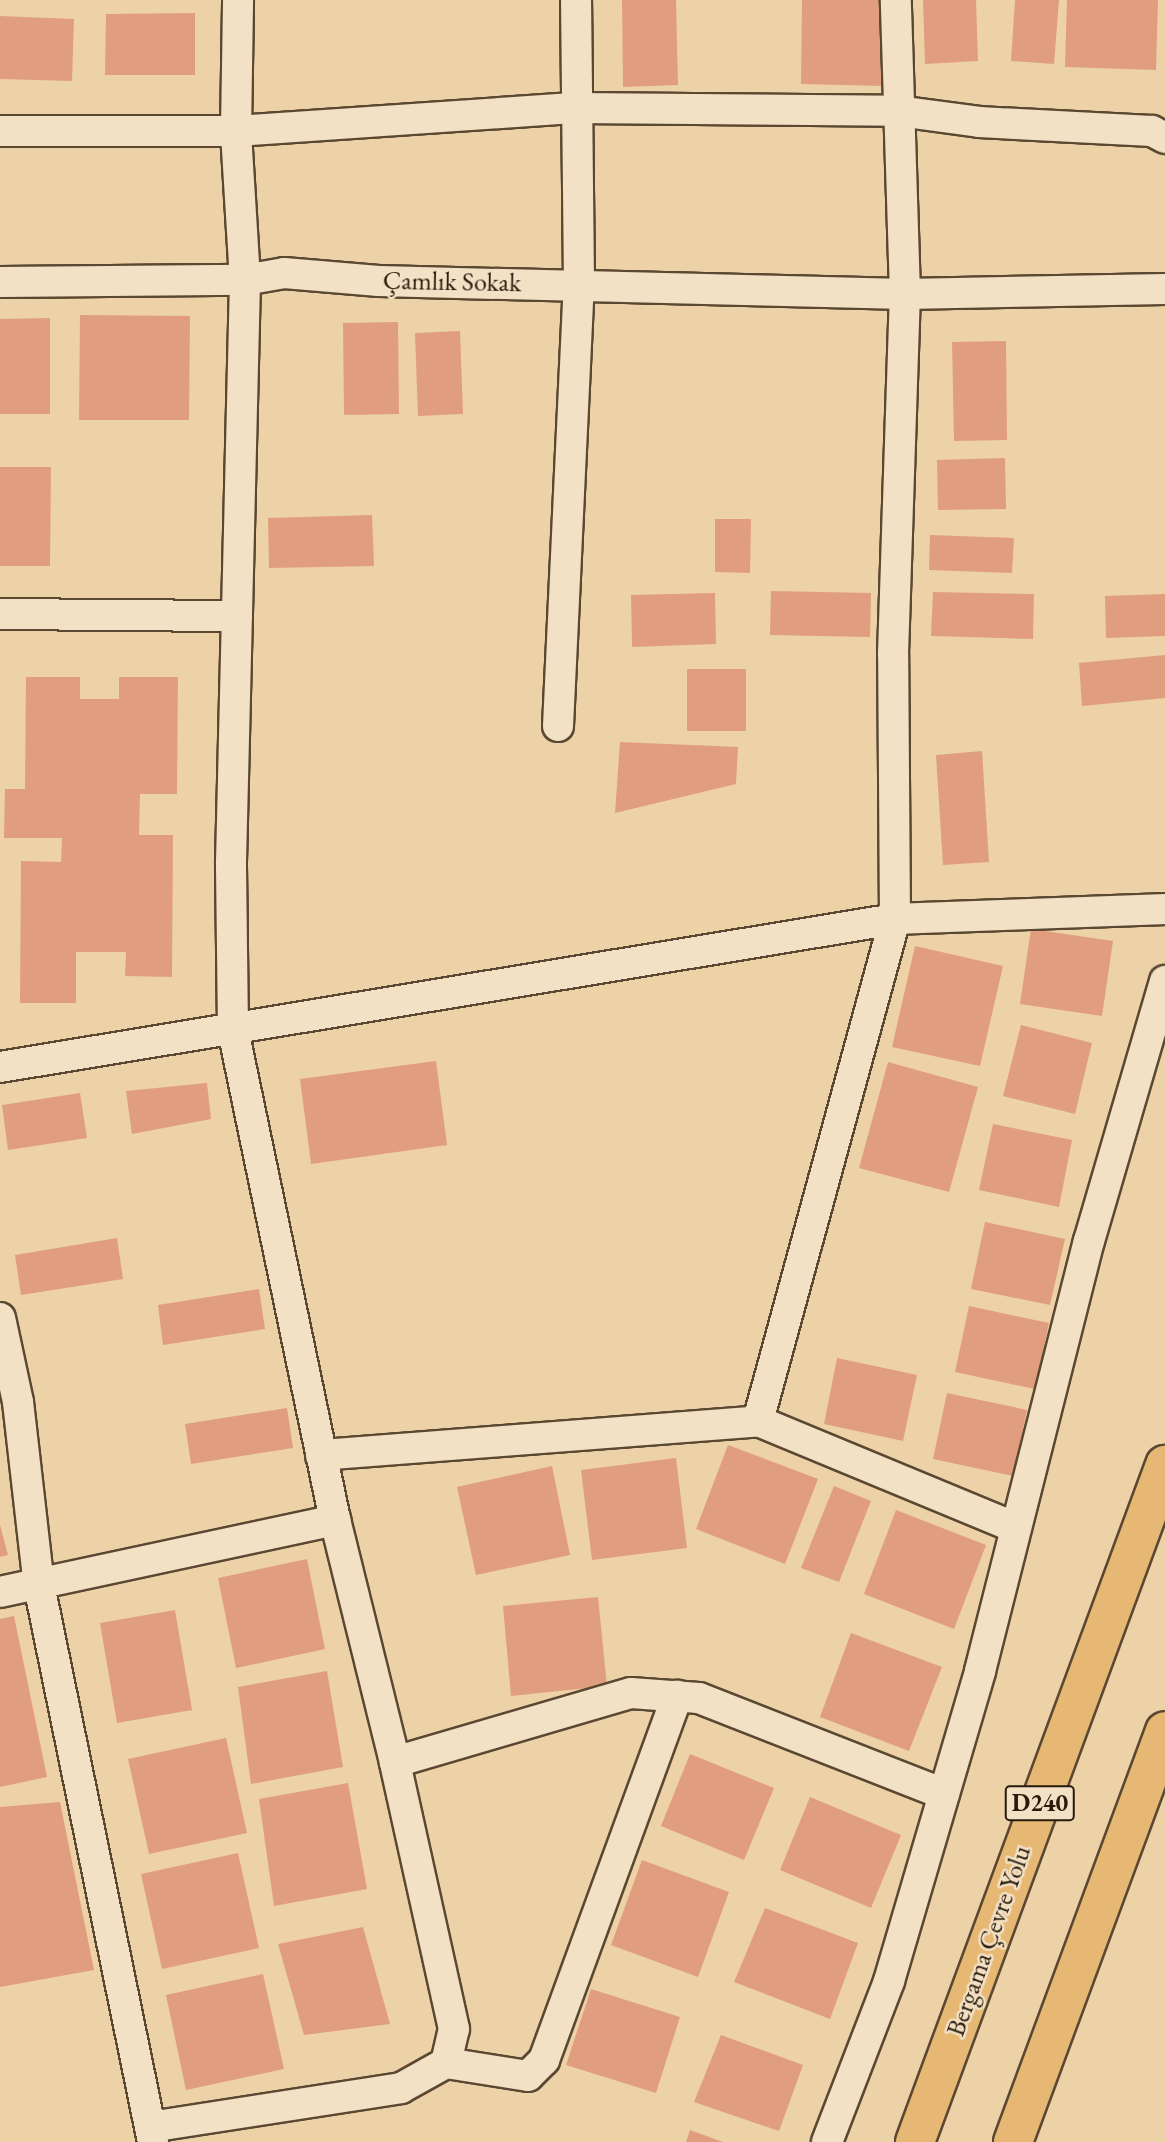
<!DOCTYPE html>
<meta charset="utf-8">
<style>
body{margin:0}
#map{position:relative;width:1165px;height:2142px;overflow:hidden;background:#edd1a7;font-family:"EB Garamond",serif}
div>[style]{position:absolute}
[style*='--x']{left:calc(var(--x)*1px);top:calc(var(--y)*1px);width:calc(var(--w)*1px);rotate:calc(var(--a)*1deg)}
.building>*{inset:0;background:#e19e7f}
.roads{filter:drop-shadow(2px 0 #5a4832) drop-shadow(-2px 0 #5a4832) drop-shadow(0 2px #5a4832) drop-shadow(0 -2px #5a4832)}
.minor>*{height:30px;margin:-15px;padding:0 15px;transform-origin:15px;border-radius:15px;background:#f3e1c6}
.trunk>*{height:38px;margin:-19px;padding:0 19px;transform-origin:19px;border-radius:19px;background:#e6b874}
span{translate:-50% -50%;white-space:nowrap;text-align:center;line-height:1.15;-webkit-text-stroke:5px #f3e1c6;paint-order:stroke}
.shield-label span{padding:2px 5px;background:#f3e1c6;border:2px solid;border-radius:5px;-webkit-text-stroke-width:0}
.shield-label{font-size:24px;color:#291b0b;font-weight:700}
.street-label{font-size:26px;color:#291b0b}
</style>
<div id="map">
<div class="building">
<i style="clip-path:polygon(622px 0,676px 0,678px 85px,623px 87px)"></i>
<i style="clip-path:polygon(802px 0,885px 0,884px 86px,801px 84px)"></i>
<i style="clip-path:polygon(923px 0,976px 0,978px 61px,925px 64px)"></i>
<i style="clip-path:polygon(1015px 0,1059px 0,1054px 64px,1011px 61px)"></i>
<i style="clip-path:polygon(1067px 0,1158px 0,1156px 70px,1065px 67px)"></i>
<i style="clip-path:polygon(195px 13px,195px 75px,105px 75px,106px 14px)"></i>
<i style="clip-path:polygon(0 16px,74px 19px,72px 81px,0 79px)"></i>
<i style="clip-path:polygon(80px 315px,190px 316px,189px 420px,79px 420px)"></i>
<i style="clip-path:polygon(50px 318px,50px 414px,0 414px,0 319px)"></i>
<i style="clip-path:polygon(398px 322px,399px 414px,344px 415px,343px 323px)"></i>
<i style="clip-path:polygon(460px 331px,463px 414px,418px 416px,415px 333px)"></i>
<i style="clip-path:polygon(1006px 341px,1007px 440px,954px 441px,952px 342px)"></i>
<i style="clip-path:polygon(1005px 458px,1006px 509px,938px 510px,937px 460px)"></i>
<i style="clip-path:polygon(0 467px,51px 467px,50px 566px,0 566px)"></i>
<i style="clip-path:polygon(372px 515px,374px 566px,269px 568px,268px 518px)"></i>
<i style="clip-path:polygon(715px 519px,751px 519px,750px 573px,715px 572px)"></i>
<i style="clip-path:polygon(930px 535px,1014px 538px,1012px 573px,929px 570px)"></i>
<i style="clip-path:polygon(771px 591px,871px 593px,870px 637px,770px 635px)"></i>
<i style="clip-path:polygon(933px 592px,1034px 594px,1033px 639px,931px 636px)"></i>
<i style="clip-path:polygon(715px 593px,716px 644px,632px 647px,631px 595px)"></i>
<i style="clip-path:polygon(1165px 594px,1165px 636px,1106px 638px,1105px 596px)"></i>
<i style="clip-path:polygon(1165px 655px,1165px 698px,1082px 706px,1079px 663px)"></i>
<i style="clip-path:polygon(687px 669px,746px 669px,746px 731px,687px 731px)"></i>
<i style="clip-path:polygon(26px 677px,80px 677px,80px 699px,119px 699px,119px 677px,178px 677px,177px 794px,140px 794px,139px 835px,173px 835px,172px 977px,125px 976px,126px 952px,76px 952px,76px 1003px,20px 1003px,21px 861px,61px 862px,62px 838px,4px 838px,5px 789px,25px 789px)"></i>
<i style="clip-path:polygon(620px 742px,738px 747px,736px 784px,615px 813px)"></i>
<i style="clip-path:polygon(982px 751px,989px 862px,943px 865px,936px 755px)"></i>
<i style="clip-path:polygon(1031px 929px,1113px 941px,1102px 1016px,1020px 1004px)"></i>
<i style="clip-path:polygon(915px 946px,1003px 966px,980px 1066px,892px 1047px)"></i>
<i style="clip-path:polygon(1021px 1025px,1092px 1043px,1075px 1114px,1003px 1096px)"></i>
<i style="clip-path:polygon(436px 1061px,447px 1145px,311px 1164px,300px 1079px)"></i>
<i style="clip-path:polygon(888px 1062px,978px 1087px,949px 1192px,859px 1168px)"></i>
<i style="clip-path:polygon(207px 1083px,211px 1119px,132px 1134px,126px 1091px)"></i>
<i style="clip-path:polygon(80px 1093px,87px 1138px,8px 1150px,2px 1105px)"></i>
<i style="clip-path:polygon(993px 1124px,1072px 1140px,1059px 1207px,979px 1190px)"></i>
<i style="clip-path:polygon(985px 1222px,1065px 1239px,1050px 1305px,971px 1289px)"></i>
<i style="clip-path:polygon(117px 1238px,123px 1279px,21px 1295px,15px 1255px)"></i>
<i style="clip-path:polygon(259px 1289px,265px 1329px,163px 1345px,158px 1305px)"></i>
<i style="clip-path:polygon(969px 1306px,1049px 1323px,1035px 1389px,955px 1372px)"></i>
<i style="clip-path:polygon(837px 1358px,917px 1375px,903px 1441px,824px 1424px)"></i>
<i style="clip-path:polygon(947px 1393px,1027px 1410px,1013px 1476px,933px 1459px)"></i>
<i style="clip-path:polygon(287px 1408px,293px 1448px,191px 1464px,185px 1424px)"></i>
<i style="clip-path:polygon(728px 1445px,818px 1479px,785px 1564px,696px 1529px)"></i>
<i style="clip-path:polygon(676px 1458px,687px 1548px,592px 1560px,581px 1470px)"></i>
<i style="clip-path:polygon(552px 1466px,570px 1555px,476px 1575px,457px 1487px)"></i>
<i style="clip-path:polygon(834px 1486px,871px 1501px,839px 1582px,801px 1568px)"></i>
<i style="clip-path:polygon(896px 1510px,986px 1545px,954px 1629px,864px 1594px)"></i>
<i style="clip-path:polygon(0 1525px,8px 1555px,0 1557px)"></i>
<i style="clip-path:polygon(307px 1559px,325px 1649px,236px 1668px,218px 1578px)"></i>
<i style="clip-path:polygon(598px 1597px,607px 1686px,511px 1696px,503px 1606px)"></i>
<i style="clip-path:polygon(175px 1610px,192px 1710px,117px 1723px,100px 1623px)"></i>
<i style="clip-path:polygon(14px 1616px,47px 1777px,0 1787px,0 1619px)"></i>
<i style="clip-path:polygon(851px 1633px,942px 1667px,909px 1751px,820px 1717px)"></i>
<i style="clip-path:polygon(327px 1671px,343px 1767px,251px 1784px,238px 1687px)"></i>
<i style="clip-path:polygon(226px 1738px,247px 1833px,149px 1854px,128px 1759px)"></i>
<i style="clip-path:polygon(690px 1754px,774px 1788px,744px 1860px,661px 1826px)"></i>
<i style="clip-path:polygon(348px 1783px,367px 1889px,274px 1906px,259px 1799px)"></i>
<i style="clip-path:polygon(810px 1797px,901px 1835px,871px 1908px,780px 1870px)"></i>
<i style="clip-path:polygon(60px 1802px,94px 1970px,0 1987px,0 1807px)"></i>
<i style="clip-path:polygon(238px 1853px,259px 1948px,162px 1969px,141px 1874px)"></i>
<i style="clip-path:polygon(642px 1860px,729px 1892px,698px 1977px,611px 1945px)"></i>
<i style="clip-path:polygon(765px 1908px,858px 1943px,830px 2019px,734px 1982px)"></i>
<i style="clip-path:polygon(363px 1927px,390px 2024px,304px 2035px,278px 1944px)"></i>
<i style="clip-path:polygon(263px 1974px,284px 2069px,186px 2090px,166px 1995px)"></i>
<i style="clip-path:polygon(591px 1989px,680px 2017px,656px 2093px,566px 2065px)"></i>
<i style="clip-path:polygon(721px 2035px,803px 2065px,779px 2131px,694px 2102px)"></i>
<i style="clip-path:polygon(690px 2130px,723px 2142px,686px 2142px)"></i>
</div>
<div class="roads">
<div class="minor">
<i style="--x:0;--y:131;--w:236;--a:0"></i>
<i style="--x:236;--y:131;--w:341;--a:-3.9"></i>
<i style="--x:576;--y:108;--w:322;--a:0.5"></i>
<i style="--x:898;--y:111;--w:82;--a:7.7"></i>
<i style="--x:979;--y:122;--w:173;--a:3"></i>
<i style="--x:1152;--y:131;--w:15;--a:28"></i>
<i style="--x:0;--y:282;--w:245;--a:-0.5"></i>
<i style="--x:245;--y:280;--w:40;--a:-10"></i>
<i style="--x:284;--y:273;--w:95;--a:4.8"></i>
<i style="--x:379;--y:281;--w:526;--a:1.42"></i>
<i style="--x:905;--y:294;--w:260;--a:-1.1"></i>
<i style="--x:0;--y:614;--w:237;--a:0.5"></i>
<i style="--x:558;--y:726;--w:443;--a:-87.3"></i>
<i style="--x:579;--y:283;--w:283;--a:-90.6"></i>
<i style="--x:0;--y:1067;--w:907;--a:-9.39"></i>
<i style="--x:895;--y:919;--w:270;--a:-2.1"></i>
<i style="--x:0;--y:1318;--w:86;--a:77.9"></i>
<i style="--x:18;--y:1402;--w:184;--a:83.5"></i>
<i style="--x:39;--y:1585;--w:569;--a:78.43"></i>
<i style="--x:758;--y:1421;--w:279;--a:22.5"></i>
<i style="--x:321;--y:1455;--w:438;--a:-4.4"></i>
<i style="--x:758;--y:1421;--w:520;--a:-74.74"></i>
<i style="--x:895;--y:919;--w:265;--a:-90.4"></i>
<i style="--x:893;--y:654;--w:360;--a:-88.1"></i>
<i style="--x:905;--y:294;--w:294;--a:-91.8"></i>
<i style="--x:0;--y:1592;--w:343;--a:-12.1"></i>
<i style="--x:395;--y:1762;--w:246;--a:-16.3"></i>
<i style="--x:631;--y:1693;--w:68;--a:4.2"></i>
<i style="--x:699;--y:1698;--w:263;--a:21.4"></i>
<i style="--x:446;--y:2063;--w:83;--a:9"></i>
<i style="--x:528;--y:2076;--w:23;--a:-45"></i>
<i style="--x:544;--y:2060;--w:388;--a:-69.9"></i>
<i style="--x:150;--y:2127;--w:254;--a:-8.8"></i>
<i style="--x:401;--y:2088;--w:51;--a:-29.1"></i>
<i style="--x:446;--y:2063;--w:35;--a:-77"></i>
<i style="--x:454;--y:2029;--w:273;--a:-102.5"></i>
<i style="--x:395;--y:1762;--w:249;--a:-103.9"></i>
<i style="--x:335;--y:1520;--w:501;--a:-101.76"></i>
<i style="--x:233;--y:1030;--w:168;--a:-90.7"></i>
<i style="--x:231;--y:862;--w:582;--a:-88.62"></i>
<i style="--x:245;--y:280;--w:149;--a:-93.5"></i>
<i style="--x:236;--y:131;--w:131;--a:-89.1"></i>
<i style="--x:827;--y:2142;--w:173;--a:-68.9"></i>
<i style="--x:889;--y:1981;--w:323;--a:-73.6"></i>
<i style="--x:980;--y:1671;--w:444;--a:-75.8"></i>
<i style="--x:1089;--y:1241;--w:271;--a:-73.7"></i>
</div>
<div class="trunk">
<i style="--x:915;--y:2142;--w:722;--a:-69.73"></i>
<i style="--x:1013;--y:2142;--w:438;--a:-69.7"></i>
</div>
</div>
<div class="shield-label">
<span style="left:1040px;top:1803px">D240</span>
</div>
<div class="street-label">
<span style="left:452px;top:282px;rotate:1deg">Çamlık Sokak</span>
<span style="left:989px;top:1941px;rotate:-70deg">Bergama Çevre Yolu</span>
</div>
</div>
